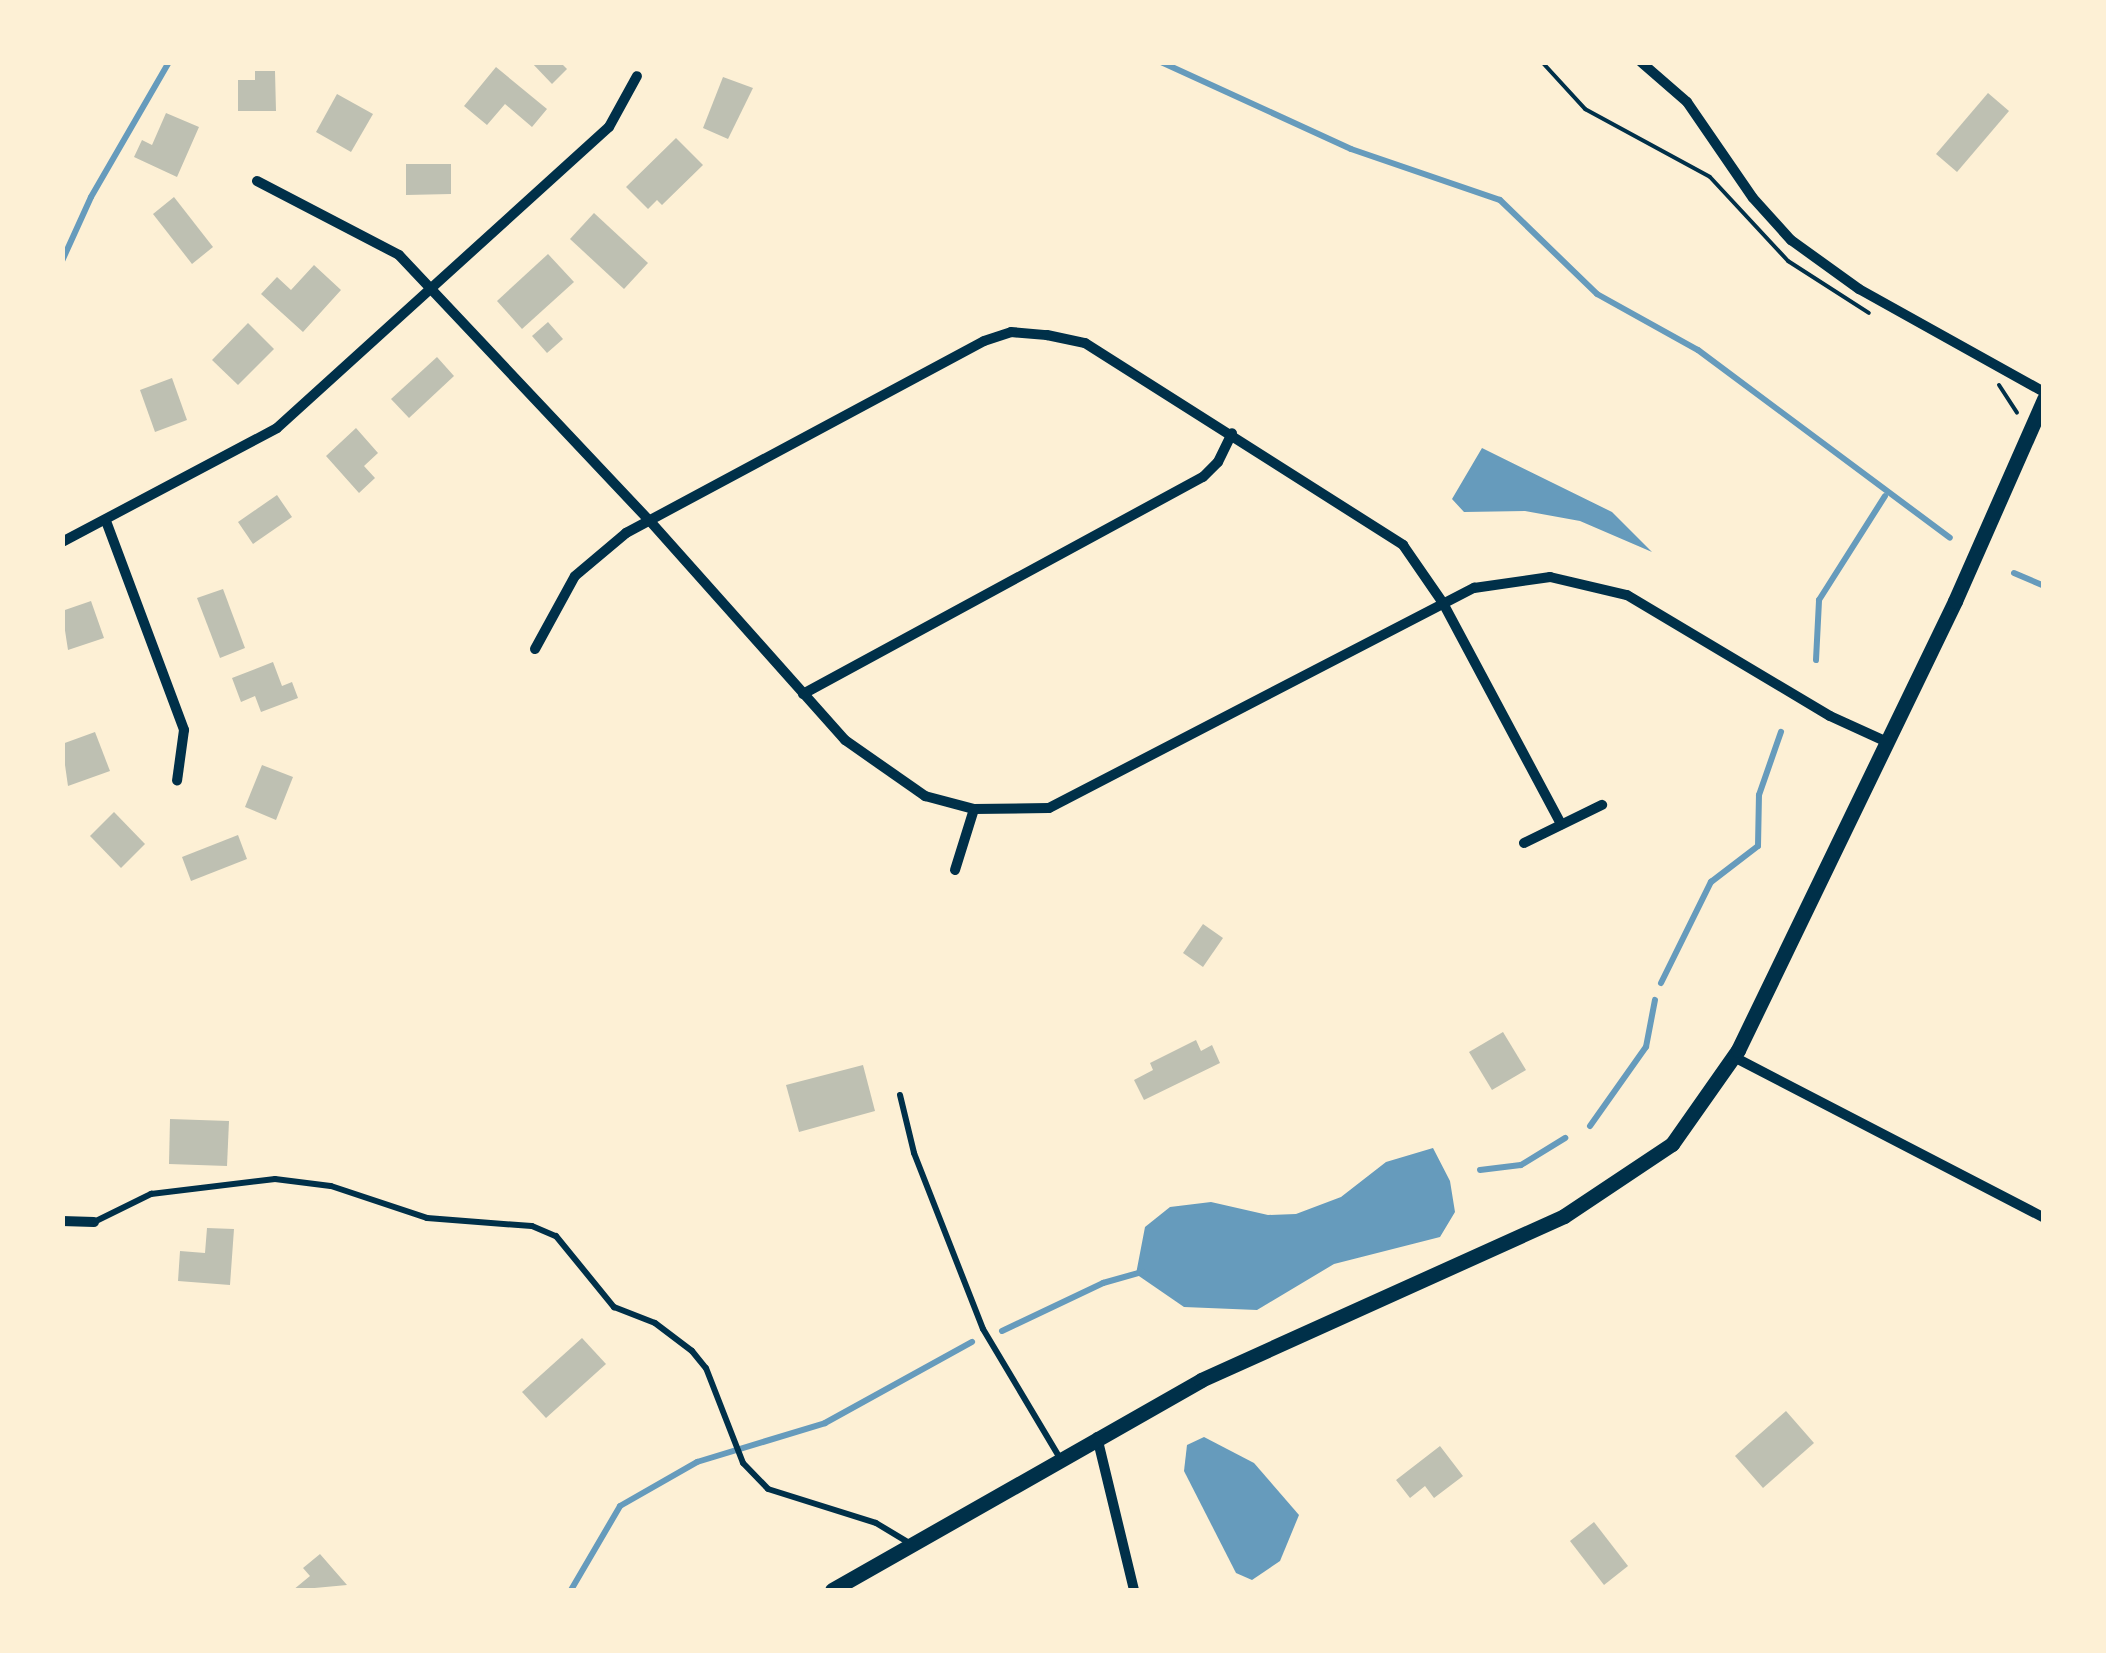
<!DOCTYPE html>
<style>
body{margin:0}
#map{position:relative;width:2106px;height:1653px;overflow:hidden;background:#fdf0d5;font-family:Rubik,sans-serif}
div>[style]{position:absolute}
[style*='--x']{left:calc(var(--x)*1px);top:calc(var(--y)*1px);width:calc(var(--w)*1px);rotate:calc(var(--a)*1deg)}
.water>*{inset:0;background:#669bbc}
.stream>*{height:6px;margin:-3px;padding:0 3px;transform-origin:3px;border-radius:3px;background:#669bbc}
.building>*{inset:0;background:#bec0b2}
.path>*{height:4px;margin:-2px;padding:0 2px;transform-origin:2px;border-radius:2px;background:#003049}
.service>*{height:6px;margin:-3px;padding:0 3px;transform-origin:3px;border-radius:3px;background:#003049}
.minor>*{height:10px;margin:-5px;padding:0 5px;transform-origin:5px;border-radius:5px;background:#003049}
.tertiary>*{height:15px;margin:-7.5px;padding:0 7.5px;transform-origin:7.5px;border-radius:7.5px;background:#003049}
span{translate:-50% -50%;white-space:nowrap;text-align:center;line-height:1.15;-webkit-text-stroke:8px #fdf0d5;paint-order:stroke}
.frame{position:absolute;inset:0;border:65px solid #fdf0d5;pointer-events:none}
</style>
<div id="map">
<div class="water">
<i style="clip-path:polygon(1482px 448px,1612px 512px,1652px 552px,1580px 521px,1525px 511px,1464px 512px,1452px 499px)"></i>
<i style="clip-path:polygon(1433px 1148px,1450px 1181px,1455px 1212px,1440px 1237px,1334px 1264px,1257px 1310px,1184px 1307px,1136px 1274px,1145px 1227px,1170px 1207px,1211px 1202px,1268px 1215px,1296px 1214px,1341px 1197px,1386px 1162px)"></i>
<i style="clip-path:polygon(1204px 1437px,1254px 1463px,1299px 1515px,1280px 1561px,1252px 1580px,1236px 1573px,1184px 1471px,1187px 1445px)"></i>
</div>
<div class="stream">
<i style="--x:1161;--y:62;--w:209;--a:24.6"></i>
<i style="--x:1351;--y:149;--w:157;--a:18.9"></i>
<i style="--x:1500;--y:200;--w:135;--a:44.1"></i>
<i style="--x:1597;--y:294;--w:115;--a:29"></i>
<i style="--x:1698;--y:350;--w:314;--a:36.7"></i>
<i style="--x:62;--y:261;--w:70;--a:-65.6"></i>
<i style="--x:91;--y:197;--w:156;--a:-60"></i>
<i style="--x:2014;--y:573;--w:33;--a:23"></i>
<i style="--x:1816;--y:660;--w:60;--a:-87.1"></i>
<i style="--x:1819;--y:600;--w:123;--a:-57.6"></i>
<i style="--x:1661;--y:983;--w:113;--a:-63.7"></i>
<i style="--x:1711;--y:882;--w:59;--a:-37.5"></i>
<i style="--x:1758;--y:846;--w:51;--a:-88.9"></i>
<i style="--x:1759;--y:795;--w:67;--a:-70.8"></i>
<i style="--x:1590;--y:1126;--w:97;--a:-54.7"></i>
<i style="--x:1646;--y:1047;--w:48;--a:-79.2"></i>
<i style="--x:1480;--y:1170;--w:41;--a:-7"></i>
<i style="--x:1521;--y:1165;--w:52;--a:-31.5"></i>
<i style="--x:1002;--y:1331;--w:112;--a:-25.4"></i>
<i style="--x:1103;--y:1283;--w:41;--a:-15.8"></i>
<i style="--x:571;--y:1590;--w:97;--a:-59.7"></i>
<i style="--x:620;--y:1506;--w:89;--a:-29.7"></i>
<i style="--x:697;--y:1462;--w:134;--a:-16.9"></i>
<i style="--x:825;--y:1423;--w:168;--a:-28.9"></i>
</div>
<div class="building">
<i style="clip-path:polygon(531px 62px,560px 62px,567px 69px,552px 84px)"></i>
<i style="clip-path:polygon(496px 67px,547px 109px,532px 127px,505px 104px,487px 125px,464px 106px)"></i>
<i style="clip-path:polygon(255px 71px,275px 71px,276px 111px,238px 111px,238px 80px,255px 80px)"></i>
<i style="clip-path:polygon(723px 77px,753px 88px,728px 139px,703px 128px)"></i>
<i style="clip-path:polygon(1988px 93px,2009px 111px,1957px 172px,1936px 154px)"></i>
<i style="clip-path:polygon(337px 94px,373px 114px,351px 152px,316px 132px)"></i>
<i style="clip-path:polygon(166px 113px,199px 127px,177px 177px,134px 157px,142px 140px,152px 145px)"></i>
<i style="clip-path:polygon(676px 138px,703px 165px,662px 205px,657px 200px,648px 209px,626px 187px)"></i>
<i style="clip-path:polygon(406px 164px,451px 164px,451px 194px,406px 195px)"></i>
<i style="clip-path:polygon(174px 197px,213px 247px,192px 264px,153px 214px)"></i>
<i style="clip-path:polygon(594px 213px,648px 263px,624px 289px,570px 239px)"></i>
<i style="clip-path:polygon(548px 254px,574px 282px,522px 329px,497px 301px)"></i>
<i style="clip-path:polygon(314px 265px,341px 290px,303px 332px,261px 294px,277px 277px,291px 290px)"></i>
<i style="clip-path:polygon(548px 322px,563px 339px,547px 353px,532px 336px)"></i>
<i style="clip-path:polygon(248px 323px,274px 349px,238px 385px,212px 360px)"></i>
<i style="clip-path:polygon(437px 357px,454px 376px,409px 418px,391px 399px)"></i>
<i style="clip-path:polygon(172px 378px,187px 420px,155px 432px,140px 390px)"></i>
<i style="clip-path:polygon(356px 428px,378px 453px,364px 466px,375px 478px,359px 493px,326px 456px)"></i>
<i style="clip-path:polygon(277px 495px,292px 517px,253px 544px,238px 522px)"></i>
<i style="clip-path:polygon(223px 589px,245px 648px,220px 658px,197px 598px)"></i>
<i style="clip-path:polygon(91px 601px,104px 638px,68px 650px,62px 611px)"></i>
<i style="clip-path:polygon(273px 662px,282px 686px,292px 682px,298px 698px,261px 712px,255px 696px,241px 702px,232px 678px)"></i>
<i style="clip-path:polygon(95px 732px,110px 771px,68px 786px,62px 744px)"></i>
<i style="clip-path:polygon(262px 765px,293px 777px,276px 820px,245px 807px)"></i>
<i style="clip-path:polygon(114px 812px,145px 844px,121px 868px,90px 836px)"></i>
<i style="clip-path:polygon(238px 835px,247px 859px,191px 881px,182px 857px)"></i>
<i style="clip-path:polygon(1203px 924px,1223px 938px,1203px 967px,1183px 953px)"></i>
<i style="clip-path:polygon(1503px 1032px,1526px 1070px,1492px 1090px,1469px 1052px)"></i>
<i style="clip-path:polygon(1196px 1040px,1201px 1051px,1212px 1045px,1220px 1063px,1144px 1100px,1134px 1080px,1153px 1070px,1150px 1063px)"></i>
<i style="clip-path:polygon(863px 1065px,875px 1111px,799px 1132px,786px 1085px)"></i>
<i style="clip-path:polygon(170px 1119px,229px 1121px,227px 1166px,169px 1164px)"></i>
<i style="clip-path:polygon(207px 1228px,234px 1229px,230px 1285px,178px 1281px,180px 1251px,205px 1253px)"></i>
<i style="clip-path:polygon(582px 1338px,606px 1364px,546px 1418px,522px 1392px)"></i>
<i style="clip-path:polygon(1786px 1411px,1814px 1443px,1763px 1488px,1735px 1456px)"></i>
<i style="clip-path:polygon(1440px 1446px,1463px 1476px,1434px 1498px,1425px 1486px,1410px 1498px,1396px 1480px)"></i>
<i style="clip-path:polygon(1594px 1522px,1628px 1566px,1604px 1585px,1570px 1541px)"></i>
<i style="clip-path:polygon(320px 1554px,347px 1585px,293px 1590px,310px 1576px,303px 1568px)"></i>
</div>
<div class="path">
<i style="--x:1542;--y:62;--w:64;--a:47.5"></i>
<i style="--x:1585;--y:109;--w:142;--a:28.5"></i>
<i style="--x:1710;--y:177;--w:115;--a:47.1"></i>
<i style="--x:1788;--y:261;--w:96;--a:32.7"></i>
<i style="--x:1999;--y:385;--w:33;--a:57"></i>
</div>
<div class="service">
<i style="--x:900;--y:1095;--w:60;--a:76.4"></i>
<i style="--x:914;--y:1153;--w:189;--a:68.6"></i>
<i style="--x:983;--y:1329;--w:150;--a:59.2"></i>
<i style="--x:94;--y:1222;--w:64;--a:-26.2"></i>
<i style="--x:151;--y:1194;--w:125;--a:-6.9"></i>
<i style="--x:275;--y:1179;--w:56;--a:7.1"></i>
<i style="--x:331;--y:1186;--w:101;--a:18.4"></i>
<i style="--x:427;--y:1218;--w:105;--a:4.4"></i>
<i style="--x:532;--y:1226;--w:26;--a:23"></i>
<i style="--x:556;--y:1236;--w:92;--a:50.8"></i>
<i style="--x:614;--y:1307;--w:44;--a:21.3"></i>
<i style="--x:655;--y:1323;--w:46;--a:37.1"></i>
<i style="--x:692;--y:1351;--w:22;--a:51"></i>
<i style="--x:706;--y:1368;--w:102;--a:68.7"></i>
<i style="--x:743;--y:1463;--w:36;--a:46"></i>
<i style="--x:768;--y:1489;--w:113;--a:17.5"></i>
<i style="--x:876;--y:1523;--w:41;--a:31"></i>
</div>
<div class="minor">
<i style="--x:1641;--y:62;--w:61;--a:41"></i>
<i style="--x:1687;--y:102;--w:116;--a:55.5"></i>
<i style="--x:1753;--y:198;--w:57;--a:47.9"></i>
<i style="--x:1791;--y:240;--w:84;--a:35.8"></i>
<i style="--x:1859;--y:289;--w:212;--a:29.1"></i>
<i style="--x:257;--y:181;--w:160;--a:27.5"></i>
<i style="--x:399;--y:255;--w:364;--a:46.7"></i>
<i style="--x:649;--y:520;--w:295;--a:48.3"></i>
<i style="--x:845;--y:740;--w:98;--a:35"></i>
<i style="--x:925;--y:796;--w:51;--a:14.9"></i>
<i style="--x:974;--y:809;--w:75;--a:-0.8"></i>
<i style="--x:1049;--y:808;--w:479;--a:-27.4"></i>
<i style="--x:1474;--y:588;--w:77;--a:-8.2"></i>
<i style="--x:1550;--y:577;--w:79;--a:13.2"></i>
<i style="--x:1627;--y:595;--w:236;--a:30.8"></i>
<i style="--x:1830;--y:716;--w:63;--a:24.5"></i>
<i style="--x:106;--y:521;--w:223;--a:69.5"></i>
<i style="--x:184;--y:730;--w:51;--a:97.8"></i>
<i style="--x:62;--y:542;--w:243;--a:-27.9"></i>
<i style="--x:277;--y:428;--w:448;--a:-42.2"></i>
<i style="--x:609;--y:127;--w:58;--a:-61.2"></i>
<i style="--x:535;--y:649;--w:83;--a:-61.3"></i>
<i style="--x:575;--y:576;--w:67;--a:-40.1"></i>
<i style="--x:626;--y:533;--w:406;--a:-28.2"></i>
<i style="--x:984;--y:341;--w:28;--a:-18"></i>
<i style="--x:1011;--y:332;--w:36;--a:5"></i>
<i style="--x:1047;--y:335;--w:39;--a:12"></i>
<i style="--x:1085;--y:343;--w:377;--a:32.4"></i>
<i style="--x:1403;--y:545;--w:70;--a:55.4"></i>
<i style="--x:1443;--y:603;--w:251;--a:61.9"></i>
<i style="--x:803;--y:694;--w:455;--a:-28.5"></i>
<i style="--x:1203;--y:477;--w:21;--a:-45"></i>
<i style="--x:1218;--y:462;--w:32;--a:-64"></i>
<i style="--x:1524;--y:843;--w:87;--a:-26"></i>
<i style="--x:955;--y:870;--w:64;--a:-72.7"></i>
<i style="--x:1734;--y:1057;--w:349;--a:27.4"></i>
<i style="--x:62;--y:1221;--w:32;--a:2"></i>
<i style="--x:1097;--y:1437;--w:157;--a:76.4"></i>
</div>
<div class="tertiary">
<i style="--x:832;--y:1590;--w:425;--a:-29.6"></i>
<i style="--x:1201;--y:1380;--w:398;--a:-24.3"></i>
<i style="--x:1564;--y:1216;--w:130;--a:-33.7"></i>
<i style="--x:1672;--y:1144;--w:115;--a:-54.9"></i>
<i style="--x:1738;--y:1050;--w:499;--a:-64.2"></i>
<i style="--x:1955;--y:601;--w:221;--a:-66.2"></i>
</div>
<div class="frame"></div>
</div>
